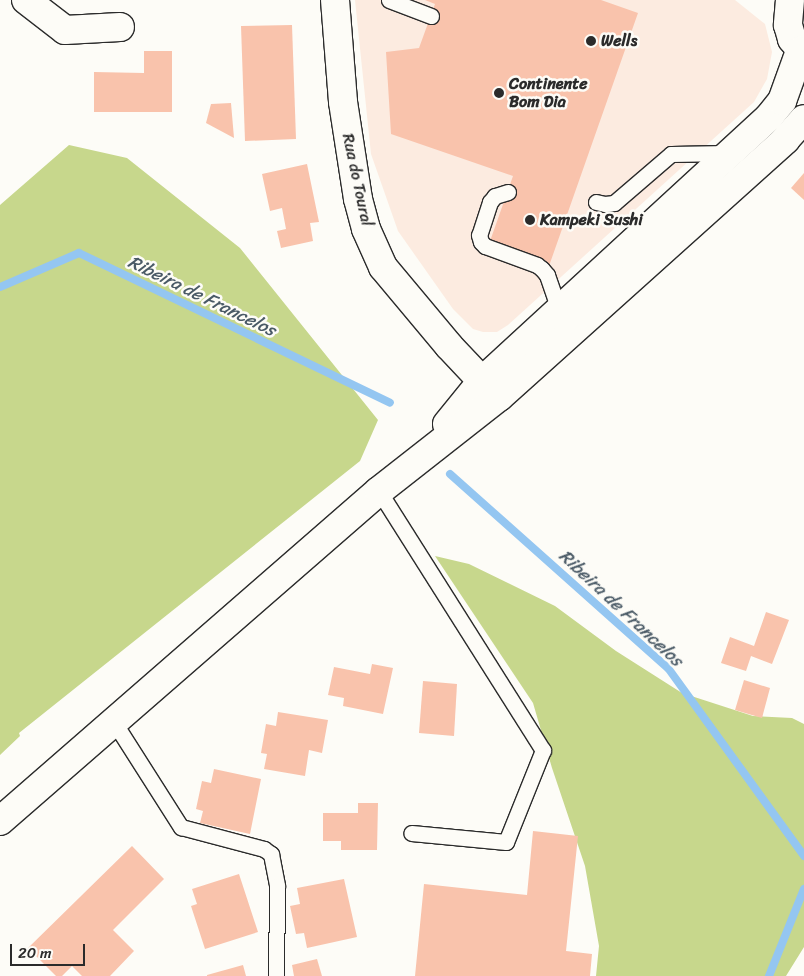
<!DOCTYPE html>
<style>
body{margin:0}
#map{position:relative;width:804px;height:976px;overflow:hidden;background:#fdfcf7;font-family:Sriracha,sans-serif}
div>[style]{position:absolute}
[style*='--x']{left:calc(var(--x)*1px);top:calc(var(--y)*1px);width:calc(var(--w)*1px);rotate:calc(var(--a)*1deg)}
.built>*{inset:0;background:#fcebe0}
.green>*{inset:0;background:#c7d78c}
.stream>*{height:8px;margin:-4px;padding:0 4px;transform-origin:4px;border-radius:4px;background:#94c6f1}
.building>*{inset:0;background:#f9c3ac}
.roads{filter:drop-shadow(1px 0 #2b2b2b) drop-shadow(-1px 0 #2b2b2b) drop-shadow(0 1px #2b2b2b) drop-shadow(0 -1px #2b2b2b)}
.service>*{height:15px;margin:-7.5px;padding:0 7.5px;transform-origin:7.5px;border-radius:7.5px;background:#fdfcf7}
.minor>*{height:28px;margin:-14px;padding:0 14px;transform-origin:14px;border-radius:14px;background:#fdfcf7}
.secondary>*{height:28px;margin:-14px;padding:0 14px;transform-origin:14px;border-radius:14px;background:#fdfcf7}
.dots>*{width:14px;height:14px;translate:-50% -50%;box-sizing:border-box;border:2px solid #fdfcf7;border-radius:50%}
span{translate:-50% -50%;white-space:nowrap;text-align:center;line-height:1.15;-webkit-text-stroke:5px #fdfcf7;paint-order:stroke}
.poi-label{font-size:16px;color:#2b2b2b;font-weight:700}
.left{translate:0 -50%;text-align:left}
.street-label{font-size:16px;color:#2b2b2b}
.water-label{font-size:18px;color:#4a5a66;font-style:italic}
.scale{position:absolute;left:10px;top:944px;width:75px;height:22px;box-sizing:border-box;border:2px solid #2b2b2b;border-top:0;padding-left:6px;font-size:15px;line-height:18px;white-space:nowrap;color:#2b2b2b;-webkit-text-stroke:4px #fdfcf7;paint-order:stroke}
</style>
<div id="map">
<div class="built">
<i style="clip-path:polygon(355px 0,735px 0,765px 24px,772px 52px,767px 79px,754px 102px,508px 325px,497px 332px,483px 332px,473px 329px,453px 309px,398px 231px,371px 154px)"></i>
</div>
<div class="green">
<i style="clip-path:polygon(69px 145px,127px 158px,240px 248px,378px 420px,360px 461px,19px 733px,20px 736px,0 755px,0 205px)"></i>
<i style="clip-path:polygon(435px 556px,469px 564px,555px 606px,616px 651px,682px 693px,753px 716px,792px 718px,804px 724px,804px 947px,786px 976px,596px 976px,599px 946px,585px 866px,552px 768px,533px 703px)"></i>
</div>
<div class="stream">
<i style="--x:0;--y:287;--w:86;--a:-23.3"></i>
<i style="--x:79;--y:253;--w:345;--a:25.7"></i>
<i style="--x:450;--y:474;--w:292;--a:41.7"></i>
<i style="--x:668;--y:668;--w:232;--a:54.1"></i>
<i style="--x:769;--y:976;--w:94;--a:-68.1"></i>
</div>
<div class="building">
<i style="clip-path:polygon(425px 0,601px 0,638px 13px,549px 266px,489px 244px,513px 176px,391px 134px,386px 52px,419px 48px,435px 4px)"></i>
<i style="clip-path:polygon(292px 25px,296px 139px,245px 141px,241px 26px)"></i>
<i style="clip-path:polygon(144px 51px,172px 51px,172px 112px,94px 112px,94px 72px,144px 73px)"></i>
<i style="clip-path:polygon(231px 103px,234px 138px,206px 123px,211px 104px)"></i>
<i style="clip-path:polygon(307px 164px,319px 222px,310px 223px,313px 241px,281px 248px,277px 231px,286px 229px,282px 208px,270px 211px,262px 174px)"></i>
<i style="clip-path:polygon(804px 173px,804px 200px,791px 188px)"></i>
<i style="clip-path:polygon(766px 612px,789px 620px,772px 664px,751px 656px,746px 671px,721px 663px,730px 637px,754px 646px)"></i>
<i style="clip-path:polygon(372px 664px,393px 668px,383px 714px,343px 706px,344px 698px,328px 695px,334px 667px,370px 674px)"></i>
<i style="clip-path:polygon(744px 680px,770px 688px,762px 718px,735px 710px)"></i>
<i style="clip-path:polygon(423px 681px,457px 684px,454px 736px,419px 733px)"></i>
<i style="clip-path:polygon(278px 712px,328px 720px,322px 753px,309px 750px,305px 776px,264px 769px,267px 754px,261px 753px,266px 724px,276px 726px)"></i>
<i style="clip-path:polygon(214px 769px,261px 779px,250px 834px,200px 823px,203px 811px,196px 809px,202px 781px,211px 783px)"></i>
<i style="clip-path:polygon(358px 803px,378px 803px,377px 850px,341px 850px,341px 841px,323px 841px,323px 813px,358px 813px)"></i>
<i style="clip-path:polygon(533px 831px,578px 836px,566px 951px,592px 954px,590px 976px,415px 976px,424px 884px,527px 895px)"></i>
<i style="clip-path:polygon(132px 846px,164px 879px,113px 930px,134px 951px,110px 976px,82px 976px,72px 966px,62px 976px,56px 976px,28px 948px)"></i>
<i style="clip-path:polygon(239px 874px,258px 932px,205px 949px,191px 906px,197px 904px,192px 889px)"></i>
<i style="clip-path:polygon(344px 879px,357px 937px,307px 948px,304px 933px,296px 934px,290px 906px,300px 904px,297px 888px)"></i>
<i style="clip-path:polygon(317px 959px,322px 976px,294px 976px,292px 965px)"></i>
<i style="clip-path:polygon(243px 965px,246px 976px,207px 976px,207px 975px)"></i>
</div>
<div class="roads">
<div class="service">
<i style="--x:389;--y:0;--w:45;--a:20.9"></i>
<i style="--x:508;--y:192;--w:14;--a:163"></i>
<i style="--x:495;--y:196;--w:8;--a:130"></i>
<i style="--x:490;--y:202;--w:35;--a:108"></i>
<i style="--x:479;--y:235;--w:7;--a:74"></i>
<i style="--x:481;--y:242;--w:6;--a:45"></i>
<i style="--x:485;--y:246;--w:55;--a:20.1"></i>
<i style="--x:537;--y:265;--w:6;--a:39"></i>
<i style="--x:542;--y:269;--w:8;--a:50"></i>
<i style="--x:547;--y:275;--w:37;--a:71"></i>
<i style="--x:596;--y:202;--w:9;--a:13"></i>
<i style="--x:605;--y:204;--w:9;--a:-6"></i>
<i style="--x:614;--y:203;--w:75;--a:-40.7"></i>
<i style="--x:671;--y:154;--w:58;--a:-1"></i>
<i style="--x:379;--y:491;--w:307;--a:57.7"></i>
<i style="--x:543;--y:750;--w:99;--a:111.9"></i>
<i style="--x:506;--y:842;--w:95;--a:-174.6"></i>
<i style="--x:114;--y:722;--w:125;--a:57.5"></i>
<i style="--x:181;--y:827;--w:86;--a:14.8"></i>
<i style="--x:264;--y:849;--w:9;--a:36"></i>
<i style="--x:271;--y:854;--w:33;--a:79"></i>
<i style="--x:277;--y:886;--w:90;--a:90.6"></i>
</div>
<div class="minor">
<i style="--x:26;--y:0;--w:49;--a:37.6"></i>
<i style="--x:65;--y:30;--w:55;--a:-3.1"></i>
<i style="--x:335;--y:0;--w:102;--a:85.5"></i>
<i style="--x:343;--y:102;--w:98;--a:81.2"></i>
<i style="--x:358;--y:199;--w:31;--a:75"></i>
<i style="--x:366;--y:229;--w:42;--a:65.9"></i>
<i style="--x:383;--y:267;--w:103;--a:50.1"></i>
<i style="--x:449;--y:346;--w:48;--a:46.7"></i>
</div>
<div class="secondary">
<i style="--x:790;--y:0;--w:25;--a:95"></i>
<i style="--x:788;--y:25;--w:15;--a:74"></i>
<i style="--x:792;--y:39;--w:19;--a:51"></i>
<i style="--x:447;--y:424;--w:55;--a:-50.9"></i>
<i style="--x:482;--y:381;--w:390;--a:-42.6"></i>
<i style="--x:769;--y:117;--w:21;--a:-51"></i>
<i style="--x:782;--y:101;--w:53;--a:-70.2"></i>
<i style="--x:0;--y:821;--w:503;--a:-41.05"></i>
<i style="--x:379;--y:491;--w:152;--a:-38.1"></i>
<i style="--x:499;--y:397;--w:385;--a:-41.9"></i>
<i style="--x:785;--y:140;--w:28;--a:-48"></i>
</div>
</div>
<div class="dots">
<i style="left:591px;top:41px;background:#2b2b2b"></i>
<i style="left:499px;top:93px;background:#2b2b2b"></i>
<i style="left:530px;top:220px;background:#2b2b2b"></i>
</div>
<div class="poi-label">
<span class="left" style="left:601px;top:41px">Wells</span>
<span class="left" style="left:509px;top:93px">Continente<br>Bom Dia</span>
<span class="left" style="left:540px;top:220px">Kampeki Sushi</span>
</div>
<div class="street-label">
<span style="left:357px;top:180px;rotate:78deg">Rua do Toural</span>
</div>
<div class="water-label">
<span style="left:202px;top:296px;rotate:26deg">Ribeira de Francelos</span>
<span style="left:621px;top:608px;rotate:43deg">Ribeira de Francelos</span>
</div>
<div class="scale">20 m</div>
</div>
